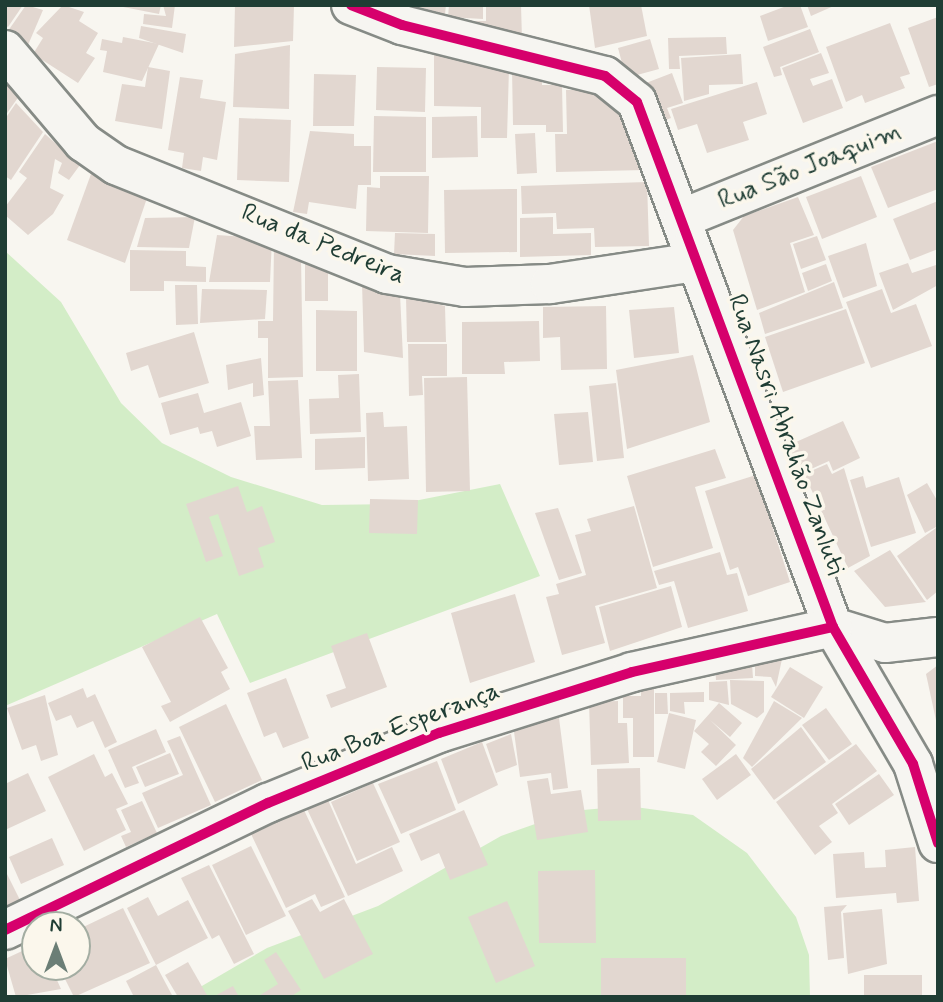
<!DOCTYPE html>
<meta charset="utf-8">
<style>
body{margin:0}
#map{position:relative;width:943px;height:1002px;overflow:hidden;background:#f8f6f0;font-family:Mynerve,sans-serif}
div>[style]{position:absolute}
[style*='--x']{left:calc(var(--x)*1px);top:calc(var(--y)*1px);width:calc(var(--w)*1px);rotate:calc(var(--a)*1deg)}
.green>*{inset:0;background:#d3edc7}
.building>*{inset:0;background:#e2d7d0}
.roads{filter:drop-shadow(2px 0 #868b86) drop-shadow(-2px 0 #868b86) drop-shadow(0 2px #868b86) drop-shadow(0 -2px #868b86)}
.minor>*{height:38px;margin:-19px;padding:0 19px;transform-origin:19px;border-radius:19px;background:#f6f5f1}
.cycleway>*{height:10px;margin:-5px;padding:0 5px;transform-origin:5px;border-radius:5px;background:#d6006c}
span{translate:-50% -50%;white-space:nowrap;text-align:center;line-height:1.15;-webkit-text-stroke:7px #fbf7ec;paint-order:stroke}
.street-label{font-size:26px;color:#1f3d34}
.frame{position:absolute;inset:0;border:7px solid #1f3d34;pointer-events:none}
.north{position:absolute;left:21px;top:911px;width:70px;height:70px;box-sizing:border-box;background:#fbf7ec;border:2px solid #a3ada2;border-radius:50%;rotate:0deg;font-size:19px;font-weight:700;line-height:28px;text-align:center;color:#1f3d34}
.north::after{content:'';display:block;margin:auto;width:24px;height:32px;background:#6b7e76;clip-path:polygon(50% 0,100% 100%,50% 72%,0 100%)}
</style>
<div id="map">
<div class="green">
<i style="clip-path:polygon(5px 251px,61px 302px,121px 403px,162px 443px,231px 477px,322px 505px,399px 504px,500px 484px,540px 576px,250px 683px,217px 614px,5px 706px)"></i>
<i style="clip-path:polygon(628px 806px,693px 815px,747px 853px,796px 917px,809px 955px,810px 997px,183px 997px,267px 948px,378px 906px,501px 836px,572px 811px)"></i>
</div>
<div class="building">
<i style="clip-path:polygon(5px 5px,23px 5px,8px 27px,5px 25px)"></i>
<i style="clip-path:polygon(26px 5px,43px 10px,28px 45px,8px 31px)"></i>
<i style="clip-path:polygon(63px 5px,84px 12px,79px 21px,98px 33px,86px 53px,95px 58px,78px 83px,33px 54px,43px 38px,36px 33px)"></i>
<i style="clip-path:polygon(113px 5px,161px 5px,159px 14px)"></i>
<i style="clip-path:polygon(163px 5px,175px 5px,172px 28px,143px 24px,144px 14px,166px 16px)"></i>
<i style="clip-path:polygon(235px 5px,294px 5px,293px 41px,234px 47px)"></i>
<i style="clip-path:polygon(414px 5px,446px 5px,445px 14px,414px 6px)"></i>
<i style="clip-path:polygon(449px 5px,483px 5px,483px 19px,448px 17px)"></i>
<i style="clip-path:polygon(486px 5px,521px 5px,522px 39px,475px 39px,476px 21px,486px 21px)"></i>
<i style="clip-path:polygon(589px 5px,641px 5px,647px 36px,595px 48px)"></i>
<i style="clip-path:polygon(789px 5px,800px 5px,808px 27px,768px 41px,760px 16px)"></i>
<i style="clip-path:polygon(807px 5px,836px 5px,811px 16px)"></i>
<i style="clip-path:polygon(938px 17px,938px 84px,929px 87px,908px 28px)"></i>
<i style="clip-path:polygon(890px 23px,910px 74px,900px 77px,905px 88px,865px 103px,862px 95px,846px 102px,826px 47px)"></i>
<i style="clip-path:polygon(141px 26px,186px 34px,183px 53px,139px 38px)"></i>
<i style="clip-path:polygon(810px 29px,819px 52px,780px 67px,782px 75px,774px 77px,763px 47px)"></i>
<i style="clip-path:polygon(123px 37px,159px 44px,142px 81px,103px 72px,107px 51px,100px 50px,102px 39px,122px 43px)"></i>
<i style="clip-path:polygon(726px 37px,727px 54px,679px 56px,680px 69px,669px 69px,668px 38px)"></i>
<i style="clip-path:polygon(650px 39px,659px 69px,626px 78px,618px 48px)"></i>
<i style="clip-path:polygon(290px 45px,289px 109px,233px 107px,235px 54px)"></i>
<i style="clip-path:polygon(434px 53px,509px 68px,507px 138px,481px 138px,481px 107px,434px 106px)"></i>
<i style="clip-path:polygon(821px 53px,829px 73px,810px 79px,813px 86px,832px 79px,843px 108px,803px 123px,782px 68px)"></i>
<i style="clip-path:polygon(741px 54px,743px 84px,709px 85px,709px 94px,684px 101px,681px 58px)"></i>
<i style="clip-path:polygon(148px 67px,170px 71px,162px 129px,115px 121px,122px 84px,145px 87px)"></i>
<i style="clip-path:polygon(377px 67px,426px 68px,425px 112px,376px 110px)"></i>
<i style="clip-path:polygon(512px 69px,542px 69px,542px 85px,562px 85px,563px 132px,546px 132px,546px 125px,513px 125px)"></i>
<i style="clip-path:polygon(5px 72px,22px 92px,5px 116px)"></i>
<i style="clip-path:polygon(672px 73px,683px 103px,667px 108px,671px 118px,660px 122px,646px 83px)"></i>
<i style="clip-path:polygon(314px 74px,356px 75px,354px 126px,313px 126px)"></i>
<i style="clip-path:polygon(180px 77px,203px 80px,200px 98px,226px 102px,217px 160px,203px 157px,201px 171px,182px 168px,184px 153px,168px 150px)"></i>
<i style="clip-path:polygon(757px 82px,767px 114px,743px 122px,749px 140px,707px 153px,697px 124px,678px 130px,671px 109px)"></i>
<i style="clip-path:polygon(566px 90px,599px 90px,645px 148px,645px 170px,556px 172px,555px 134px,567px 134px)"></i>
<i style="clip-path:polygon(16px 103px,43px 132px,11px 180px,5px 176px,5px 119px)"></i>
<i style="clip-path:polygon(374px 116px,426px 117px,426px 172px,373px 172px)"></i>
<i style="clip-path:polygon(477px 116px,478px 157px,432px 158px,432px 117px)"></i>
<i style="clip-path:polygon(239px 118px,291px 120px,289px 182px,237px 180px)"></i>
<i style="clip-path:polygon(310px 131px,354px 134px,354px 146px,371px 146px,371px 185px,358px 185px,356px 209px,309px 202px,307px 214px,293px 212px)"></i>
<i style="clip-path:polygon(535px 133px,537px 173px,517px 174px,515px 134px)"></i>
<i style="clip-path:polygon(45px 134px,80px 165px,69px 180px,58px 173px,62px 163px,55px 159px,50px 188px,64px 195px,53px 214px,28px 235px,5px 215px,5px 207px,27px 178px,19px 172px)"></i>
<i style="clip-path:polygon(938px 141px,938px 189px,888px 208px,871px 167px)"></i>
<i style="clip-path:polygon(91px 174px,147px 198px,125px 263px,67px 240px)"></i>
<i style="clip-path:polygon(380px 176px,429px 176px,428px 233px,366px 231px,367px 187px,380px 188px)"></i>
<i style="clip-path:polygon(861px 176px,877px 217px,822px 239px,806px 197px)"></i>
<i style="clip-path:polygon(647px 182px,649px 246px,595px 247px,594px 228px,557px 229px,556px 213px,522px 214px,521px 186px)"></i>
<i style="clip-path:polygon(517px 189px,517px 252px,445px 253px,444px 190px)"></i>
<i style="clip-path:polygon(798px 197px,814px 235px,790px 243px,805px 292px,757px 310px,733px 230px,744px 216px)"></i>
<i style="clip-path:polygon(938px 201px,938px 249px,910px 260px,893px 219px)"></i>
<i style="clip-path:polygon(195px 217px,189px 248px,137px 247px,145px 218px)"></i>
<i style="clip-path:polygon(553px 217px,553px 234px,591px 233px,591px 255px,520px 257px,520px 218px)"></i>
<i style="clip-path:polygon(395px 233px,435px 234px,435px 256px,394px 254px)"></i>
<i style="clip-path:polygon(217px 235px,272px 239px,270px 282px,209px 282px)"></i>
<i style="clip-path:polygon(817px 236px,826px 260px,801px 269px,793px 244px)"></i>
<i style="clip-path:polygon(866px 243px,877px 286px,843px 298px,828px 256px)"></i>
<i style="clip-path:polygon(274px 244px,301px 257px,303px 377px,268px 378px,268px 338px,258px 338px,258px 321px,273px 321px)"></i>
<i style="clip-path:polygon(130px 250px,186px 251px,186px 266px,206px 267px,206px 282px,164px 281px,164px 291px,130px 291px)"></i>
<i style="clip-path:polygon(938px 251px,938px 285px,893px 310px,879px 273px,908px 263px,912px 273px,936px 265px)"></i>
<i style="clip-path:polygon(305px 258px,328px 268px,328px 301px,305px 301px)"></i>
<i style="clip-path:polygon(826px 264px,832px 281px,808px 291px,802px 273px)"></i>
<i style="clip-path:polygon(834px 282px,843px 308px,765px 334px,759px 313px)"></i>
<i style="clip-path:polygon(362px 283px,400px 294px,403px 358px,364px 352px)"></i>
<i style="clip-path:polygon(175px 285px,197px 285px,198px 324px,176px 325px)"></i>
<i style="clip-path:polygon(202px 289px,267px 290px,265px 319px,200px 323px)"></i>
<i style="clip-path:polygon(882px 289px,891px 313px,916px 304px,932px 346px,871px 368px,846px 302px)"></i>
<i style="clip-path:polygon(406px 296px,445px 306px,446px 342px,407px 342px)"></i>
<i style="clip-path:polygon(606px 306px,607px 369px,561px 370px,560px 337px,543px 338px,543px 307px)"></i>
<i style="clip-path:polygon(674px 307px,679px 353px,634px 358px,629px 310px)"></i>
<i style="clip-path:polygon(846px 309px,865px 363px,783px 392px,765px 337px)"></i>
<i style="clip-path:polygon(316px 310px,357px 311px,357px 371px,316px 371px)"></i>
<i style="clip-path:polygon(539px 321px,540px 361px,504px 362px,505px 374px,462px 374px,462px 322px)"></i>
<i style="clip-path:polygon(194px 332px,209px 383px,159px 398px,148px 365px,131px 371px,126px 353px)"></i>
<i style="clip-path:polygon(408px 344px,447px 344px,447px 376px,422px 376px,423px 395px,409px 396px)"></i>
<i style="clip-path:polygon(693px 355px,710px 422px,627px 449px,616px 370px)"></i>
<i style="clip-path:polygon(261px 358px,264px 395px,253px 397px,253px 383px,228px 390px,226px 365px)"></i>
<i style="clip-path:polygon(359px 374px,361px 432px,310px 434px,309px 399px,339px 398px,338px 375px)"></i>
<i style="clip-path:polygon(467px 377px,470px 491px,426px 492px,424px 378px)"></i>
<i style="clip-path:polygon(298px 380px,302px 458px,256px 460px,254px 426px,270px 426px,268px 381px)"></i>
<i style="clip-path:polygon(616px 383px,624px 458px,597px 461px,589px 386px)"></i>
<i style="clip-path:polygon(198px 393px,204px 413px,241px 402px,251px 436px,217px 447px,212px 431px,200px 434px,198px 427px,170px 435px,161px 403px)"></i>
<i style="clip-path:polygon(383px 412px,384px 427px,407px 426px,409px 479px,368px 481px,366px 413px)"></i>
<i style="clip-path:polygon(588px 412px,593px 462px,559px 465px,554px 414px)"></i>
<i style="clip-path:polygon(843px 421px,860px 458px,833px 471px,829px 461px,800px 474px,787px 446px)"></i>
<i style="clip-path:polygon(365px 437px,365px 468px,315px 470px,315px 439px)"></i>
<i style="clip-path:polygon(715px 449px,726px 478px,695px 487px,713px 548px,653px 567px,627px 476px)"></i>
<i style="clip-path:polygon(827px 464px,832px 474px,844px 468px,870px 556px,848px 568px,804px 474px)"></i>
<i style="clip-path:polygon(756px 475px,790px 582px,748px 596px,738px 567px,730px 570px,705px 491px)"></i>
<i style="clip-path:polygon(863px 476px,866px 488px,899px 477px,916px 533px,871px 547px,850px 480px)"></i>
<i style="clip-path:polygon(927px 483px,938px 502px,938px 526px,925px 533px,907px 495px)"></i>
<i style="clip-path:polygon(238px 486px,247px 512px,262px 506px,275px 542px,258px 548px,264px 567px,239px 576px,218px 514px,209px 517px,223px 556px,206px 562px,186px 504px)"></i>
<i style="clip-path:polygon(370px 499px,418px 500px,417px 534px,369px 533px)"></i>
<i style="clip-path:polygon(634px 506px,657px 588px,595px 606px,605px 643px,562px 655px,546px 597px,559px 594px,556px 584px,586px 575px,575px 535px,591px 531px,587px 519px)"></i>
<i style="clip-path:polygon(558px 508px,582px 573px,559px 580px,535px 513px)"></i>
<i style="clip-path:polygon(936px 528px,938px 591px,927px 600px,897px 556px)"></i>
<i style="clip-path:polygon(890px 550px,924px 600px,926px 602px,885px 607px,854px 571px)"></i>
<i style="clip-path:polygon(720px 552px,727px 575px,737px 573px,748px 611px,688px 628px,674px 581px,659px 585px,654px 571px)"></i>
<i style="clip-path:polygon(671px 586px,682px 627px,610px 651px,599px 607px)"></i>
<i style="clip-path:polygon(515px 594px,535px 662px,470px 683px,451px 613px)"></i>
<i style="clip-path:polygon(200px 617px,228px 668px,221px 672px,230px 689px,170px 722px,161px 706px,171px 702px,142px 647px)"></i>
<i style="clip-path:polygon(367px 633px,387px 687px,331px 708px,326px 695px,346px 688px,331px 646px)"></i>
<i style="clip-path:polygon(755px 659px,782px 659px,776px 687px,771px 677px,755px 676px)"></i>
<i style="clip-path:polygon(752px 664px,753px 678px,716px 680px,715px 666px)"></i>
<i style="clip-path:polygon(938px 665px,938px 725px,937px 725px,926px 674px)"></i>
<i style="clip-path:polygon(790px 667px,823px 687px,804px 718px,771px 697px)"></i>
<i style="clip-path:polygon(286px 678px,309px 738px,283px 748px,276px 732px,264px 737px,247px 693px)"></i>
<i style="clip-path:polygon(730px 680px,764px 681px,764px 712px,757px 718px,731px 704px)"></i>
<i style="clip-path:polygon(727px 681px,729px 705px,709px 700px,709px 682px)"></i>
<i style="clip-path:polygon(641px 687px,654px 687px,654px 757px,633px 757px,633px 718px,623px 718px,623px 696px,641px 696px)"></i>
<i style="clip-path:polygon(83px 688px,87px 698px,95px 694px,117px 742px,105px 748px,93px 721px,77px 728px,71px 715px,56px 721px,48px 703px)"></i>
<i style="clip-path:polygon(704px 692px,704px 702px,684px 702px,685px 714px,670px 711px,670px 693px)"></i>
<i style="clip-path:polygon(655px 693px,667px 693px,668px 714px,655px 714px)"></i>
<i style="clip-path:polygon(45px 695px,58px 755px,41px 761px,36px 745px,22px 750px,7px 708px)"></i>
<i style="clip-path:polygon(618px 701px,618px 723px,627px 723px,629px 763px,591px 765px,589px 702px)"></i>
<i style="clip-path:polygon(774px 701px,802px 718px,752px 767px,743px 758px)"></i>
<i style="clip-path:polygon(719px 703px,742px 723px,730px 737px,710px 720px,736px 745px,716px 766px,701px 752px,709px 744px,694px 731px)"></i>
<i style="clip-path:polygon(226px 704px,262px 780px,215px 802px,179px 727px)"></i>
<i style="clip-path:polygon(826px 708px,852px 744px,829px 760px,802px 725px)"></i>
<i style="clip-path:polygon(669px 713px,696px 720px,685px 769px,657px 762px)"></i>
<i style="clip-path:polygon(559px 718px,568px 788px,553px 790px,551px 773px,520px 777px,513px 724px)"></i>
<i style="clip-path:polygon(801px 727px,826px 762px,774px 800px,751px 769px)"></i>
<i style="clip-path:polygon(156px 729px,166px 752px,132px 767px,139px 783px,125px 788px,108px 750px)"></i>
<i style="clip-path:polygon(511px 734px,517px 765px,496px 773px,486px 744px)"></i>
<i style="clip-path:polygon(180px 736px,211px 805px,158px 828px,142px 793px,183px 775px,167px 741px)"></i>
<i style="clip-path:polygon(482px 742px,498px 785px,458px 804px,441px 759px)"></i>
<i style="clip-path:polygon(856px 744px,877px 771px,832px 804px,838px 813px,819px 826px,832px 842px,815px 855px,776px 802px)"></i>
<i style="clip-path:polygon(170px 753px,179px 774px,145px 787px,136px 767px)"></i>
<i style="clip-path:polygon(94px 754px,105px 777px,112px 773px,128px 804px,116px 809px,126px 830px,84px 851px,48px 777px)"></i>
<i style="clip-path:polygon(736px 754px,751px 775px,717px 800px,702px 779px)"></i>
<i style="clip-path:polygon(437px 761px,456px 810px,401px 834px,378px 784px)"></i>
<i style="clip-path:polygon(640px 768px,641px 820px,598px 821px,597px 769px)"></i>
<i style="clip-path:polygon(28px 773px,46px 811px,5px 830px,5px 784px)"></i>
<i style="clip-path:polygon(879px 774px,894px 795px,849px 825px,835px 804px)"></i>
<i style="clip-path:polygon(548px 778px,551px 794px,581px 790px,588px 832px,537px 840px,527px 781px)"></i>
<i style="clip-path:polygon(373px 783px,400px 842px,357px 861px,331px 802px)"></i>
<i style="clip-path:polygon(328px 800px,356px 864px,392px 847px,403px 871px,348px 896px,307px 809px)"></i>
<i style="clip-path:polygon(142px 801px,157px 833px,126px 847px,121px 836px,131px 832px,121px 810px)"></i>
<i style="clip-path:polygon(304px 810px,345px 897px,321px 907px,315px 894px,286px 908px,251px 834px)"></i>
<i style="clip-path:polygon(464px 810px,488px 865px,450px 880px,439px 853px,421px 861px,409px 834px)"></i>
<i style="clip-path:polygon(52px 838px,64px 865px,21px 884px,9px 857px)"></i>
<i style="clip-path:polygon(251px 846px,286px 916px,246px 935px,212px 865px)"></i>
<i style="clip-path:polygon(915px 847px,919px 901px,897px 903px,896px 893px,836px 898px,833px 854px,864px 852px,865px 868px,886px 867px,885px 850px)"></i>
<i style="clip-path:polygon(209px 865px,254px 954px,234px 964px,219px 935px,212px 939px,181px 878px)"></i>
<i style="clip-path:polygon(5px 870px,22px 904px,5px 912px)"></i>
<i style="clip-path:polygon(595px 870px,596px 943px,539px 943px,538px 871px)"></i>
<i style="clip-path:polygon(148px 897px,158px 916px,188px 900px,208px 938px,156px 965px,127px 908px)"></i>
<i style="clip-path:polygon(312px 899px,320px 912px,344px 899px,373px 954px,324px 979px,288px 911px)"></i>
<i style="clip-path:polygon(507px 901px,535px 966px,496px 983px,468px 917px)"></i>
<i style="clip-path:polygon(847px 905px,841px 912px,844px 958px,828px 960px,824px 907px)"></i>
<i style="clip-path:polygon(123px 908px,150px 963px,74px 997px,59px 967px,77px 967px,77px 930px)"></i>
<i style="clip-path:polygon(882px 909px,887px 964px,848px 974px,843px 913px)"></i>
<i style="clip-path:polygon(35px 945px,35px 967px,51px 967px,61px 989px,16px 997px,5px 959px)"></i>
<i style="clip-path:polygon(276px 952px,301px 990px,290px 997px,257px 997px,278px 984px,264px 960px)"></i>
<i style="clip-path:polygon(601px 958px,686px 958px,686px 997px,601px 997px)"></i>
<i style="clip-path:polygon(188px 962px,208px 997px,178px 997px,165px 975px)"></i>
<i style="clip-path:polygon(156px 965px,173px 997px,134px 997px,126px 981px)"></i>
<i style="clip-path:polygon(864px 975px,922px 975px,922px 997px,864px 997px)"></i>
<i style="clip-path:polygon(233px 986px,239px 997px,213px 997px)"></i>
</div>
<div class="roads">
<div class="minor">
<i style="--x:351;--y:5;--w:55;--a:21.4"></i>
<i style="--x:402;--y:25;--w:209;--a:14.1"></i>
<i style="--x:605;--y:76;--w:41;--a:39.1"></i>
<i style="--x:637;--y:102;--w:560;--a:69.53"></i>
<i style="--x:833;--y:627;--w:159;--a:59.7"></i>
<i style="--x:913;--y:764;--w:83;--a:72.4"></i>
<i style="--x:5;--y:50;--w:121;--a:49.7"></i>
<i style="--x:83;--y:142;--w:40;--a:34.9"></i>
<i style="--x:116;--y:165;--w:292;--a:21.9"></i>
<i style="--x:387;--y:274;--w:79;--a:9.5"></i>
<i style="--x:465;--y:287;--w:85;--a:-2"></i>
<i style="--x:550;--y:284;--w:148;--a:-8.6"></i>
<i style="--x:683;--y:218;--w:275;--a:-22"></i>
<i style="--x:833;--y:627;--w:54;--a:17.1"></i>
<i style="--x:885;--y:643;--w:53;--a:-6.5"></i>
<i style="--x:5;--y:930;--w:292;--a:-25.8"></i>
<i style="--x:268;--y:803;--w:185;--a:-22.3"></i>
<i style="--x:439;--y:733;--w:202;--a:-17.5"></i>
<i style="--x:632;--y:672;--w:206;--a:-12.6"></i>
</div>
</div>
<div class="cycleway">
<i style="--x:351;--y:5;--w:55;--a:21.4"></i>
<i style="--x:402;--y:25;--w:209;--a:14.1"></i>
<i style="--x:605;--y:76;--w:41;--a:39.1"></i>
<i style="--x:637;--y:102;--w:560;--a:69.53"></i>
<i style="--x:833;--y:627;--w:159;--a:59.7"></i>
<i style="--x:913;--y:764;--w:83;--a:72.4"></i>
<i style="--x:5;--y:930;--w:292;--a:-25.8"></i>
<i style="--x:268;--y:803;--w:185;--a:-22.3"></i>
<i style="--x:439;--y:733;--w:202;--a:-17.5"></i>
<i style="--x:632;--y:672;--w:206;--a:-12.6"></i>
</div>
<div class="street-label">
<span style="left:810px;top:167px;rotate:-22deg">Rua São Joaquim</span>
<span style="left:323px;top:245px;rotate:22deg">Rua da Pedreira</span>
<span style="left:785px;top:435px;rotate:70deg">Rua Nasri Abrahão Zanluti</span>
<span style="left:401px;top:728px;rotate:-21deg">Rua Boa Esperança</span>
</div>
<div class="frame"></div>
<div class="north">N</div>
</div>
